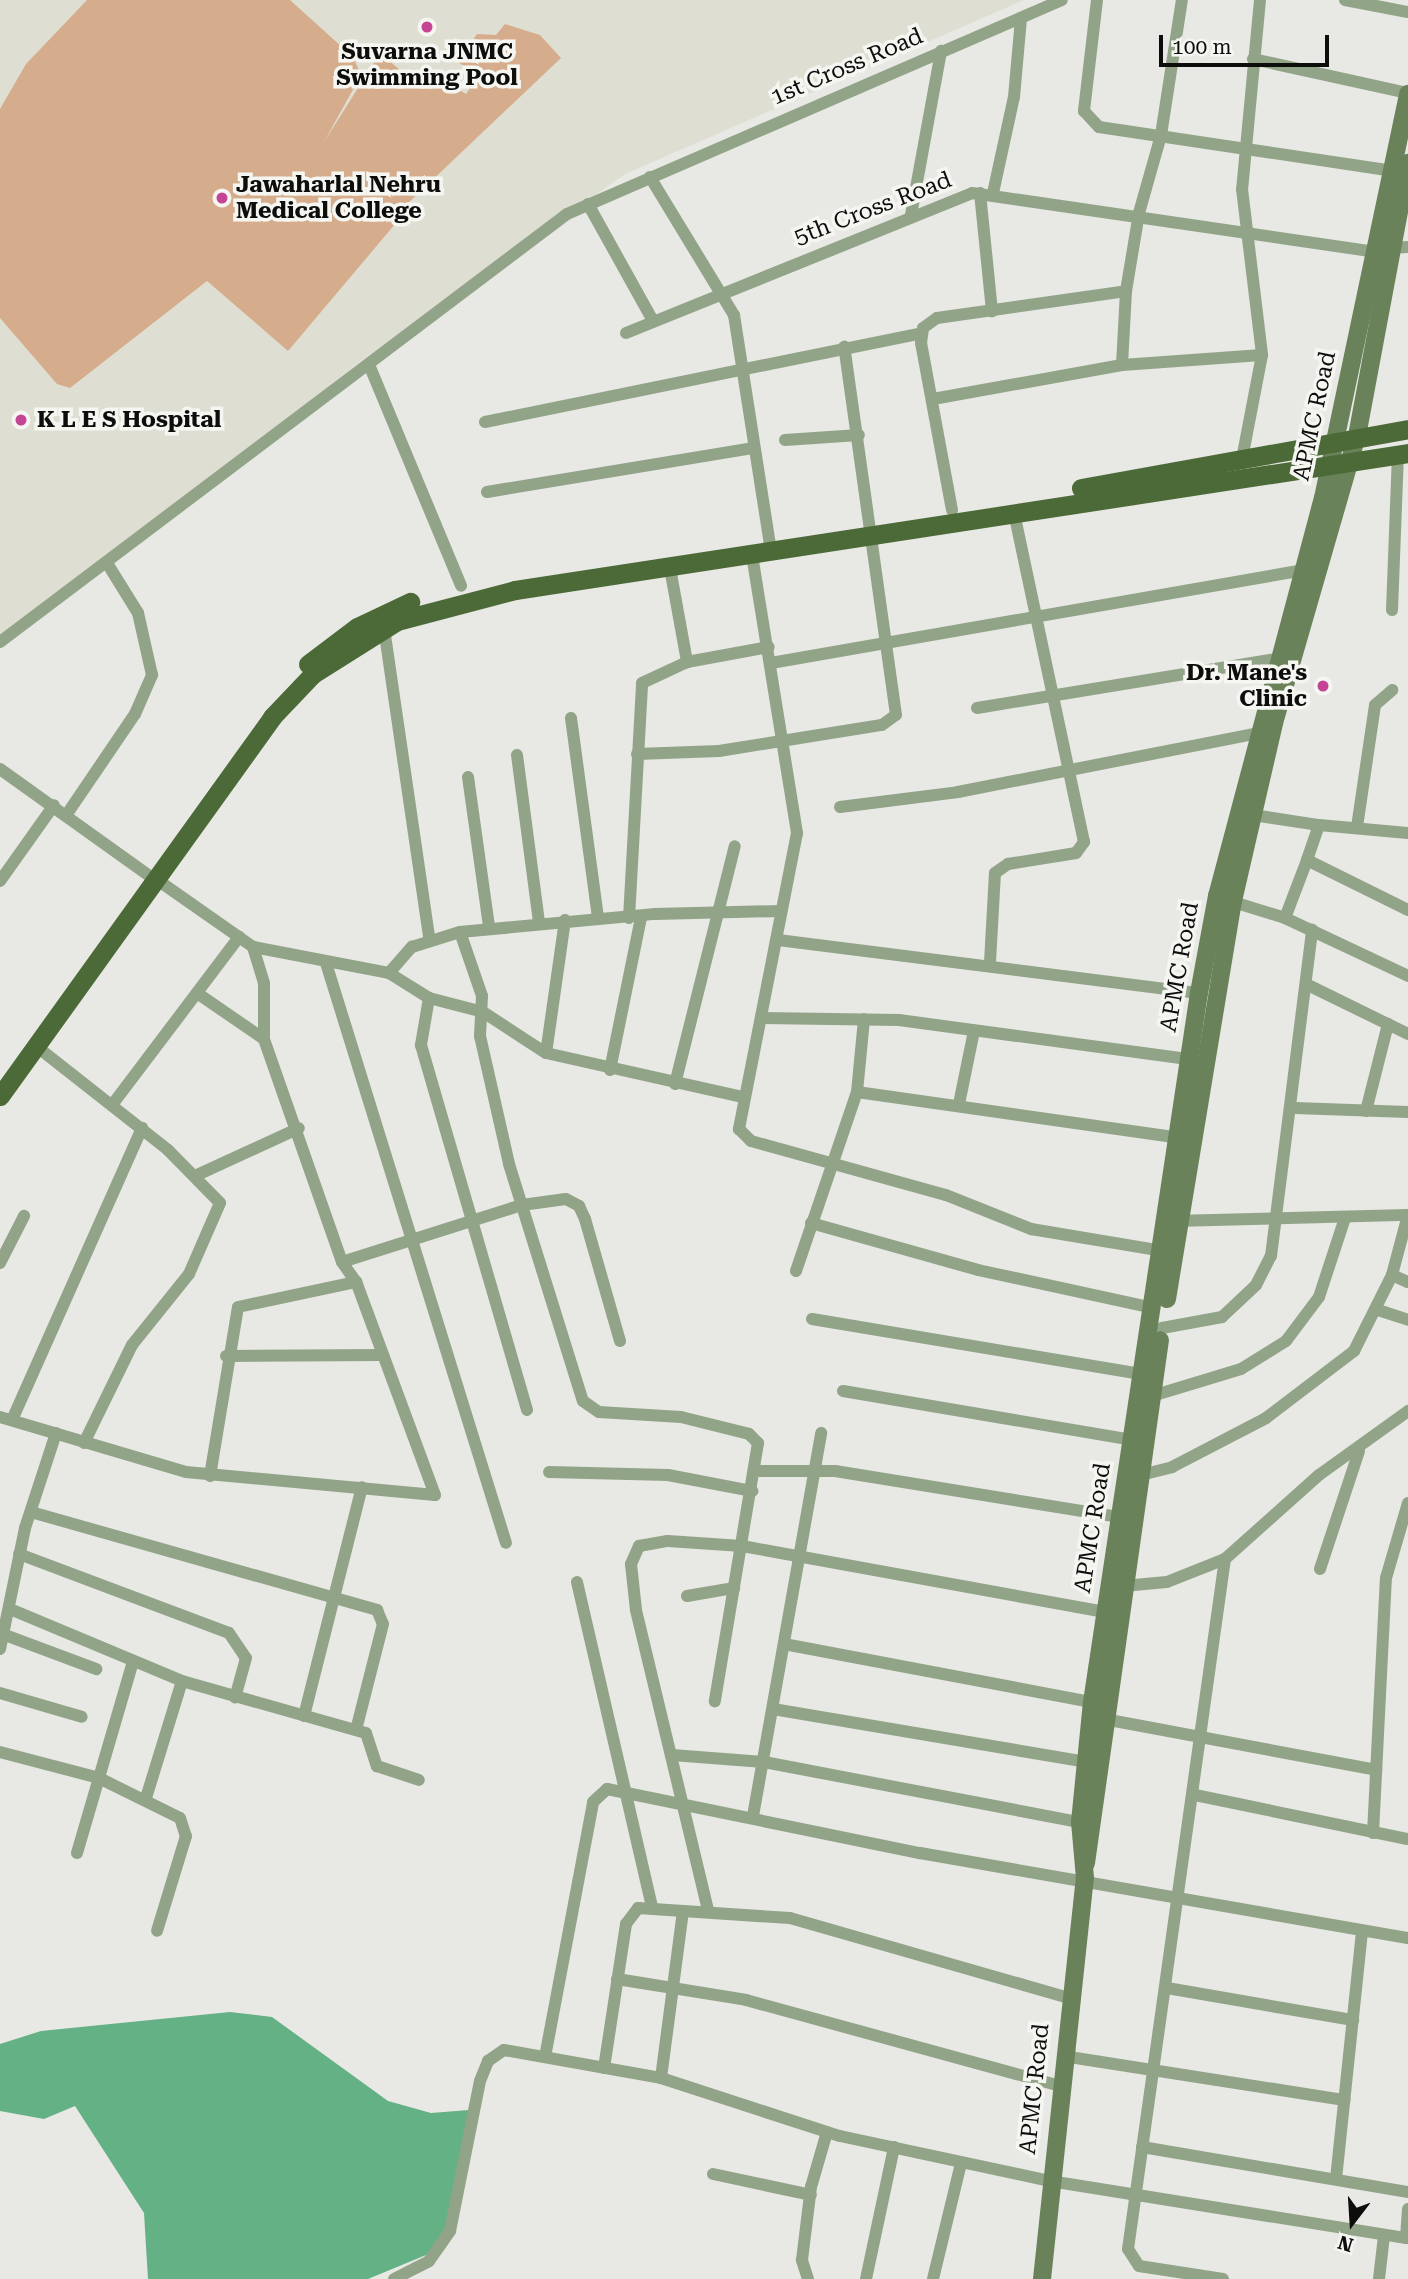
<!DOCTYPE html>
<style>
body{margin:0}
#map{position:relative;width:1408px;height:2279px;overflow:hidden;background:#e8e8e4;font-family:"Roboto Serif",serif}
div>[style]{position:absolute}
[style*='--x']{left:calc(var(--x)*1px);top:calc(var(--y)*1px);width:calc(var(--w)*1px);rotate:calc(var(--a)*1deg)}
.built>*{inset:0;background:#deded2}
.green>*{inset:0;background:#d6ad8c}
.water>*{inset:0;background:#64b186}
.street>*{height:12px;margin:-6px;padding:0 6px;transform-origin:6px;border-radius:6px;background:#92a488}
.secondary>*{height:18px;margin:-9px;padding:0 9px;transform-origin:9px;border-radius:9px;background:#698259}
.primary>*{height:19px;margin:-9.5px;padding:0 9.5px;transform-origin:9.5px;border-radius:9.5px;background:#4c6a37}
.dots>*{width:19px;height:19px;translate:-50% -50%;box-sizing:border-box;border:4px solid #f5f6f1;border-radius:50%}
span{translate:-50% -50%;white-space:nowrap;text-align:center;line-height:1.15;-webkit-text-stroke:7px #f5f6f1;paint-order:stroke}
.poi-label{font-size:23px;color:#0d0d0b;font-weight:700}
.left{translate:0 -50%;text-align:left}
.right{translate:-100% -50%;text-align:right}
.street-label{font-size:23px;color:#0d0d0b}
.north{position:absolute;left:1317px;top:2188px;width:70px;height:70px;-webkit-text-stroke:5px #f5f6f1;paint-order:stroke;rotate:197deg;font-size:19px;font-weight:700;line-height:28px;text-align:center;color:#0d0d0b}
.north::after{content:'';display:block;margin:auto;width:24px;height:32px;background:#0d0d0b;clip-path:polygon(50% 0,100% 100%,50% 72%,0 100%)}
.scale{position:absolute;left:1159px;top:35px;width:170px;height:32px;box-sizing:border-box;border:4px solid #0d0d0b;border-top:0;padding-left:9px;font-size:21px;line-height:24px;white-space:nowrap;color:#0d0d0b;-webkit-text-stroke:5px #f5f6f1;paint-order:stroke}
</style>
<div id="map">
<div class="built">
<i style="clip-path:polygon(0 0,1024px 0,625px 174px,357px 364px,0 643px)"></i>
</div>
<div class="green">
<i style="clip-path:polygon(87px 0,290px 0,353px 57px,361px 75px,324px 142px,380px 53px,407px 76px,436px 76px,466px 94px,478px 76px,458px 62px,477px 34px,496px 35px,505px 24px,540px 35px,561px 58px,406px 205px,384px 212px,396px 223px,288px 351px,207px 281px,70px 388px,57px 384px,0 318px,0 109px,26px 64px)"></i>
</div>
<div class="water">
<i style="clip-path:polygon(230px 2012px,272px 2017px,388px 2101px,431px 2113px,469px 2110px,449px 2230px,426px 2255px,368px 2279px,148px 2279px,144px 2213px,75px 2106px,44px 2119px,0 2111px,0 2044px,41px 2031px)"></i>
</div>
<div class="street">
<i style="--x:1097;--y:0;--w:112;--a:96.7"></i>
<i style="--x:1084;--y:111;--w:22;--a:47"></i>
<i style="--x:1099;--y:127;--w:296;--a:8.5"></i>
<i style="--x:1260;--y:0;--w:190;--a:95.4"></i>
<i style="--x:1242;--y:189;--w:167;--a:83.1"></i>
<i style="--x:1345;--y:0;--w:64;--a:10.8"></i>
<i style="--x:1253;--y:59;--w:159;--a:12.4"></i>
<i style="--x:650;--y:177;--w:162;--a:58.7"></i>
<i style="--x:734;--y:315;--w:240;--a:81.1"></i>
<i style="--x:980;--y:193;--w:119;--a:84.2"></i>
<i style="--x:993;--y:193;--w:98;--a:-77.7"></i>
<i style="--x:1014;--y:97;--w:79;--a:-84.9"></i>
<i style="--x:588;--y:204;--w:134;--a:60.9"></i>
<i style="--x:911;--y:215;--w:167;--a:-79.6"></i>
<i style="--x:1391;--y:248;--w:17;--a:-3"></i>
<i style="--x:1126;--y:291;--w:79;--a:-80.5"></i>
<i style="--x:1139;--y:213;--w:81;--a:-74.2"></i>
<i style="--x:1161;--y:135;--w:137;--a:-81.2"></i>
<i style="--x:626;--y:333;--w:373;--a:-22"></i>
<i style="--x:972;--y:193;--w:404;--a:8.3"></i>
<i style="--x:370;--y:367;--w:237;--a:67.4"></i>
<i style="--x:933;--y:399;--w:192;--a:-10.2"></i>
<i style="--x:485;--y:422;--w:445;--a:-11.5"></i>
<i style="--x:785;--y:440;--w:74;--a:-3.9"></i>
<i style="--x:487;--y:492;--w:269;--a:-9.4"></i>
<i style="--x:952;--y:510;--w:170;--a:-100.5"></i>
<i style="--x:921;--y:343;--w:15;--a:-82"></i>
<i style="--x:923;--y:328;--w:17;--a:-36"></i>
<i style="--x:937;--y:318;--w:191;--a:-8.1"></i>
<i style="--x:1126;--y:291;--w:74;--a:93.1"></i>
<i style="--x:1122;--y:365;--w:140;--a:-4.1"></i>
<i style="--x:1262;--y:355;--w:106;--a:100.9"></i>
<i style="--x:752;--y:555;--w:282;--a:80.8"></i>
<i style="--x:797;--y:833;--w:302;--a:101.1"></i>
<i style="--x:739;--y:1129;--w:17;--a:45"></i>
<i style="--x:751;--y:1141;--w:202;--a:15.5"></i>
<i style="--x:946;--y:1195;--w:92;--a:21.8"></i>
<i style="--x:1031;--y:1229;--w:133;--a:9.5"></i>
<i style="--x:670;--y:568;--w:96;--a:79.7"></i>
<i style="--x:1392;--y:610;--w:155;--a:-87.8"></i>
<i style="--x:384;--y:628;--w:312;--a:81.7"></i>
<i style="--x:0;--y:642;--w:710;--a:-37.05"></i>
<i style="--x:567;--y:214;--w:539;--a:-23.38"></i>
<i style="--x:771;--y:663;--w:541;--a:-9.9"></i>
<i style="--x:977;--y:708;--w:304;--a:-9.3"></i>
<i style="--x:571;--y:718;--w:203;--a:82.3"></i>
<i style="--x:637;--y:754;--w:82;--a:-2.1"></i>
<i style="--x:719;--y:751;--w:165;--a:-9.1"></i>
<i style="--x:882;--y:725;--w:17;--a:-36"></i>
<i style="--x:896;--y:715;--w:372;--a:-98"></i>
<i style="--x:517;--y:755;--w:167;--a:82.5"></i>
<i style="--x:0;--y:769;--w:191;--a:35.6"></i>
<i style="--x:468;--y:777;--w:151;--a:82"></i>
<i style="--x:840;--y:807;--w:119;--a:-7.2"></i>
<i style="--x:958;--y:792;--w:306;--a:-11.1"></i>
<i style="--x:67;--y:814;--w:121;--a:-55.8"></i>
<i style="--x:135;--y:714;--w:43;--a:-66.4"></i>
<i style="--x:152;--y:675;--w:64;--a:-102.7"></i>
<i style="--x:138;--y:613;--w:59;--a:-121.8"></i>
<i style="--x:1246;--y:814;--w:74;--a:8.6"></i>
<i style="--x:1319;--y:825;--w:37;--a:109"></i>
<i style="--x:1307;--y:860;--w:113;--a:26.3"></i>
<i style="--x:1319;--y:825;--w:89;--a:5.1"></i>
<i style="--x:1357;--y:827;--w:123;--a:-81.6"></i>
<i style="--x:1375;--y:705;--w:23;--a:-41"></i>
<i style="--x:156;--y:879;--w:118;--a:35"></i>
<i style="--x:253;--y:947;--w:138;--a:10.8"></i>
<i style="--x:389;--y:973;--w:47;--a:32"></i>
<i style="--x:429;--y:998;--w:48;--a:99.7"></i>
<i style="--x:421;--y:1045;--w:380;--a:73.8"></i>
<i style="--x:0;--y:881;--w:93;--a:-54.6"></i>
<i style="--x:1227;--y:900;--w:61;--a:17.2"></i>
<i style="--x:1285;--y:918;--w:136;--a:25.2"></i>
<i style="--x:629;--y:918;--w:235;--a:-86.8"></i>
<i style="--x:642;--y:683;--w:50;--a:-25"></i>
<i style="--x:687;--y:662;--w:83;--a:-10.4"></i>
<i style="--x:1285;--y:918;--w:62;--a:-69.2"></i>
<i style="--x:565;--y:920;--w:134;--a:98.1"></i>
<i style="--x:546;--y:1053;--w:202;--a:12.6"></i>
<i style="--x:460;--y:932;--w:68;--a:71"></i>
<i style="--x:482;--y:996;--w:40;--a:92.9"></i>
<i style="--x:480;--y:1036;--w:131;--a:77.2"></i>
<i style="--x:509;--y:1164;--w:248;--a:72.7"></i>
<i style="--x:583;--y:1401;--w:19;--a:35"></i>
<i style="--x:599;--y:1412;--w:82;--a:3.5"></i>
<i style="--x:681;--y:1417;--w:70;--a:14"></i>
<i style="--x:749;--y:1434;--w:13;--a:45"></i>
<i style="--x:758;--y:1443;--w:262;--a:99.5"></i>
<i style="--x:778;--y:940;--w:424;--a:7.2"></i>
<i style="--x:990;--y:962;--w:89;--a:-86.8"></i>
<i style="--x:995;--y:873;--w:16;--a:-35"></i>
<i style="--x:1008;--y:864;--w:69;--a:-9.2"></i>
<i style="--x:1076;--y:853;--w:14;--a:-54"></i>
<i style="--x:1084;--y:842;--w:335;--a:-102"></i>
<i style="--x:326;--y:963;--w:607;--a:72.76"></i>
<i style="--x:389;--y:973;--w:35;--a:-49"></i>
<i style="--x:412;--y:947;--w:50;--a:-17.4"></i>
<i style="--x:460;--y:932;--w:196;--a:-5.3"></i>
<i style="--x:655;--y:914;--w:126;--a:-1.4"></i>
<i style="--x:1310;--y:986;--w:109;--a:26.1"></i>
<i style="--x:197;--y:993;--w:81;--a:34.5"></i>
<i style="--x:429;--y:998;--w:56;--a:14.5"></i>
<i style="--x:483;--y:1012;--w:75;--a:33.1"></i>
<i style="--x:763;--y:1018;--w:136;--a:0.8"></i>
<i style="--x:899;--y:1020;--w:293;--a:7.7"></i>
<i style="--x:36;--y:1046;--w:168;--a:38.2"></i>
<i style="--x:168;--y:1150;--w:74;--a:45.5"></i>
<i style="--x:220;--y:1203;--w:77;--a:113.6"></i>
<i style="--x:189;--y:1274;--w:91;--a:128.8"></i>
<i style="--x:132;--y:1345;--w:109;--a:116.1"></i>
<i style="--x:610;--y:1070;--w:156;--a:-78.5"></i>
<i style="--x:675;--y:1084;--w:245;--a:-75.9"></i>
<i style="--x:857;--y:1092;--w:325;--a:8.1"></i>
<i style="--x:959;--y:1104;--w:75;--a:-78.4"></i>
<i style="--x:112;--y:1105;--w:211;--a:-52.9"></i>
<i style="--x:1295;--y:1108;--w:113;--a:2"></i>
<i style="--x:1366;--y:1111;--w:90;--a:-75.8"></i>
<i style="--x:197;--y:1175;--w:112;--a:-24.7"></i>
<i style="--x:1174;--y:1221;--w:234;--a:-1.5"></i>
<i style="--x:811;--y:1223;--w:173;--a:15.7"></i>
<i style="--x:978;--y:1270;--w:180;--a:12.2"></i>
<i style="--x:342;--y:1262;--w:189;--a:-17.6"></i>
<i style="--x:522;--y:1205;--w:44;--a:-7.8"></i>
<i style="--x:566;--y:1199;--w:15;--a:28"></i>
<i style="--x:579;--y:1206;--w:14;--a:65"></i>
<i style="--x:585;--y:1219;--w:127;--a:74"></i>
<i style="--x:0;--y:1263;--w:53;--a:-62.9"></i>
<i style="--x:796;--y:1271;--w:189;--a:-71.2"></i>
<i style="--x:857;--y:1092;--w:73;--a:-84.5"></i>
<i style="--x:1392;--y:1275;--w:17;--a:24"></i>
<i style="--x:1378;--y:1310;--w:32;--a:18"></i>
<i style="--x:812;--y:1319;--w:335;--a:9.5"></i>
<i style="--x:1162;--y:1328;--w:61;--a:-10.4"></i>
<i style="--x:1222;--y:1317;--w:47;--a:-43.3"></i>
<i style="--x:1256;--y:1285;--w:33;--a:-63"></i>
<i style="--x:1271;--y:1256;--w:329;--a:-82.8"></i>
<i style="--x:226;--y:1356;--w:155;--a:-0.4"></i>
<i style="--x:843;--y:1391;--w:293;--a:9.6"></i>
<i style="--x:1152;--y:1396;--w:93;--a:-16.9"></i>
<i style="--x:1241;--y:1369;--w:53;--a:-31.9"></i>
<i style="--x:1286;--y:1341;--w:55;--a:-53.1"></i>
<i style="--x:1319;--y:1297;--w:83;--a:-71.8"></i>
<i style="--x:0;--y:1417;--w:194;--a:16.5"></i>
<i style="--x:186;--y:1472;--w:250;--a:5.3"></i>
<i style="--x:435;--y:1495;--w:227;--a:-110.3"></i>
<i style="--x:356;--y:1282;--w:24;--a:-125"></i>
<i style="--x:342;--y:1262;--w:236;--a:-109.3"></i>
<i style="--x:264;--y:1039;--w:56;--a:-90"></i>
<i style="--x:264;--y:983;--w:38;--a:-107"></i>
<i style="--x:12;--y:1420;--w:320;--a:-66"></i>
<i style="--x:755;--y:1471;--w:80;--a:0"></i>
<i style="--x:835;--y:1471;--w:287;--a:9.2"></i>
<i style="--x:549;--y:1472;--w:119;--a:1.4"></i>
<i style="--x:668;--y:1475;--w:86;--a:10.8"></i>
<i style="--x:210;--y:1476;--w:171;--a:-80.6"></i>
<i style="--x:238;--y:1307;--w:121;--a:-12"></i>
<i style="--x:1137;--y:1476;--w:36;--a:-14"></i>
<i style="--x:1172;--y:1467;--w:106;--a:-27.5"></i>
<i style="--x:1266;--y:1418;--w:111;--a:-37.3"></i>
<i style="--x:1354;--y:1351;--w:85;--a:-63.4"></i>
<i style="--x:1392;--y:1275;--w:62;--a:-75.1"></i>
<i style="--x:31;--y:1512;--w:360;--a:15.8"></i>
<i style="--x:377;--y:1610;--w:15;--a:67"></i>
<i style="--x:383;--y:1624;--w:109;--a:104.3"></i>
<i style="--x:19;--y:1554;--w:224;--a:20.6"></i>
<i style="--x:229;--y:1633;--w:30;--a:56"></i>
<i style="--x:246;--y:1658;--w:41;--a:105.4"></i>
<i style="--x:1320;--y:1569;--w:124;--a:-71.7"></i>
<i style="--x:577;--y:1582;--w:334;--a:77"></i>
<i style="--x:1123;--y:1586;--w:44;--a:-5.2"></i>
<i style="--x:1167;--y:1582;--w:62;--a:-21.6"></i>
<i style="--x:1225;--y:1559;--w:126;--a:-41.8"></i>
<i style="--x:1319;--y:1475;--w:110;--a:-35.7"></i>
<i style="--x:687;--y:1596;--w:48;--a:-9.7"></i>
<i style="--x:10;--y:1609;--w:186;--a:22.7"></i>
<i style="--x:182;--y:1681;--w:191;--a:15.8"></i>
<i style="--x:366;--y:1733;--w:35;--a:72"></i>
<i style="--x:377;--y:1766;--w:44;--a:18.4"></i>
<i style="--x:0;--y:1633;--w:103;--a:20.6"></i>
<i style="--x:784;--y:1644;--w:313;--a:10.7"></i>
<i style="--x:0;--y:1649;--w:124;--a:-78.3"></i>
<i style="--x:25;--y:1528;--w:100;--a:-71.9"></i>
<i style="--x:0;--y:1693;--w:85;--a:16.3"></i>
<i style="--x:773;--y:1709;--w:316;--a:9.6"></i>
<i style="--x:304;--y:1716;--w:236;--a:-75.8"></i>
<i style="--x:1104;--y:1719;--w:277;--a:10.6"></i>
<i style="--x:0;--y:1752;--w:102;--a:14.7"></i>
<i style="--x:99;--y:1778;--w:90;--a:26.3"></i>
<i style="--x:180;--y:1818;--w:19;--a:72"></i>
<i style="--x:186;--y:1836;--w:99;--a:107"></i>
<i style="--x:672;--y:1755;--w:92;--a:4.4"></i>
<i style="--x:764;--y:1762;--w:322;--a:10.8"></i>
<i style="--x:1195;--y:1795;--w:217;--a:11.7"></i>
<i style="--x:146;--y:1798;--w:122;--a:-72.9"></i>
<i style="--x:753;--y:1816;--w:389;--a:-79.9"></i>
<i style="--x:1373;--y:1833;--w:255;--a:-87.1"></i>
<i style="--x:1386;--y:1578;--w:78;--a:-73.7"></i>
<i style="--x:77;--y:1853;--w:200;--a:-73.7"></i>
<i style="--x:708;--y:1910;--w:309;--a:-103.5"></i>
<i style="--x:636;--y:1610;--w:46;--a:-96.2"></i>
<i style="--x:631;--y:1564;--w:20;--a:-66"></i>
<i style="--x:639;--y:1546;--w:29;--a:-10"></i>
<i style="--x:668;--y:1541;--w:74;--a:3.9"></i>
<i style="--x:742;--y:1546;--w:369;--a:10.3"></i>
<i style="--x:617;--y:1979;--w:131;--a:9.2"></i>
<i style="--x:746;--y:2000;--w:326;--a:15.3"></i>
<i style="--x:1167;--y:1988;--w:189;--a:9.8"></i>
<i style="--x:1063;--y:2056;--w:285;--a:8.9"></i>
<i style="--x:545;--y:2057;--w:259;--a:-79.3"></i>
<i style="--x:593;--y:1802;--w:19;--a:-43"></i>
<i style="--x:607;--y:1789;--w:319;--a:11.6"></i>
<i style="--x:920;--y:1853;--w:495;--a:9.9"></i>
<i style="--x:604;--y:2068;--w:146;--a:-81.3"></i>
<i style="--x:626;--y:1924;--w:20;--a:-53"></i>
<i style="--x:638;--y:1908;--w:152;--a:3.8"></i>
<i style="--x:790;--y:1918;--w:290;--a:16"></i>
<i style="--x:661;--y:2078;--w:168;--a:-82.5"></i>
<i style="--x:1142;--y:2147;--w:270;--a:9.6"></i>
<i style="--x:713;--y:2174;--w:100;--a:12.1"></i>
<i style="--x:1336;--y:2179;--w:250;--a:-84"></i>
<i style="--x:394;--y:2279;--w:39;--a:-27"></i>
<i style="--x:429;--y:2261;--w:37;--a:-55"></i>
<i style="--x:450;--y:2231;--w:153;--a:-78.7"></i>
<i style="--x:480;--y:2081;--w:22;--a:-68"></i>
<i style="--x:488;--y:2061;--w:19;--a:-35"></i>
<i style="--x:504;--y:2050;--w:159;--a:10.1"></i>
<i style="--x:661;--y:2078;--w:188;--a:18"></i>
<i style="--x:840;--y:2136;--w:215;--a:12.1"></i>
<i style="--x:1050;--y:2181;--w:361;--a:9.1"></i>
<i style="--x:1406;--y:2238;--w:29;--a:-86"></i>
<i style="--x:808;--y:2279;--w:20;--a:-108"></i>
<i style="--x:802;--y:2260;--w:74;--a:-83"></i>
<i style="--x:811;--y:2187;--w:57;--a:-73.8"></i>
<i style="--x:866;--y:2279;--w:135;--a:-78"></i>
<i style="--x:933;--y:2279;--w:119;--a:-76.4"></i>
<i style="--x:1223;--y:2279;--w:85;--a:-171.2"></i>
<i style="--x:1139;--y:2266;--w:20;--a:-123"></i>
<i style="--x:1128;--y:2249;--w:697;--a:-82"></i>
<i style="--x:1379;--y:2279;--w:43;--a:-83.4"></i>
</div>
<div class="secondary">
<i style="--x:1167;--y:1299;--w:403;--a:-80.6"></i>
<i style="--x:1233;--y:901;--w:183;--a:-77"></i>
<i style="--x:1274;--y:723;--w:299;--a:-73.9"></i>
<i style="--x:1357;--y:436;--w:278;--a:-79.4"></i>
<i style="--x:1086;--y:1863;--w:528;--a:-81.95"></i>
<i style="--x:1042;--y:2279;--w:403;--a:-83.9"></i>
<i style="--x:1085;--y:1878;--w:56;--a:-95.1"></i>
<i style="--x:1080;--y:1822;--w:121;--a:-84.3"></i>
<i style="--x:1092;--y:1702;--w:717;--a:-81.42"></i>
<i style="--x:1199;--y:993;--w:99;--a:-79.5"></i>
<i style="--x:1217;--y:896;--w:412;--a:-75.1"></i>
<i style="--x:1323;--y:498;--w:413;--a:-78.1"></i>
</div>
<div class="primary">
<i style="--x:1081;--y:488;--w:332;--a:-10.2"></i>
<i style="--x:308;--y:664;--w:61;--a:-37.1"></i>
<i style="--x:357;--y:627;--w:59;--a:-25.3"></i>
<i style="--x:0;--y:1096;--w:467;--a:-54.3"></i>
<i style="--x:272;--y:717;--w:59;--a:-46.4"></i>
<i style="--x:313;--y:674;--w:99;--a:-32.2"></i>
<i style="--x:397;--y:621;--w:122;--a:-14.7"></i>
<i style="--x:515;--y:590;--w:903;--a:-8.72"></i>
</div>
<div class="dots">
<i style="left:427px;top:27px;background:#c34593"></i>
<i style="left:222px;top:198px;background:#c34593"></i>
<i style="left:21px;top:420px;background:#c34593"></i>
<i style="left:1323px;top:686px;background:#c34593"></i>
</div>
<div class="poi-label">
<span style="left:427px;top:65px">Suvarna JNMC<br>Swimming Pool</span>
<span class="left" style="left:236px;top:198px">Jawaharlal Nehru<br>Medical College</span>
<span class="left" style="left:37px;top:420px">K L E S Hospital</span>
<span class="right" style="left:1307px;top:686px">Dr. Mane's<br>Clinic</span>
</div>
<div class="street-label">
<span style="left:847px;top:67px;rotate:-23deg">1st Cross Road</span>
<span style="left:873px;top:209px;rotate:-21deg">5th Cross Road</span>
<span style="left:1315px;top:416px;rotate:-78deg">APMC Road</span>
<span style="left:1180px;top:967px;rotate:-80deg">APMC Road</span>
<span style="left:1093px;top:1528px;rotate:-81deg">APMC Road</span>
<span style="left:1035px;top:2089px;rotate:-84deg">APMC Road</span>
</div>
<div class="north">N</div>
<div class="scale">100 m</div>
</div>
